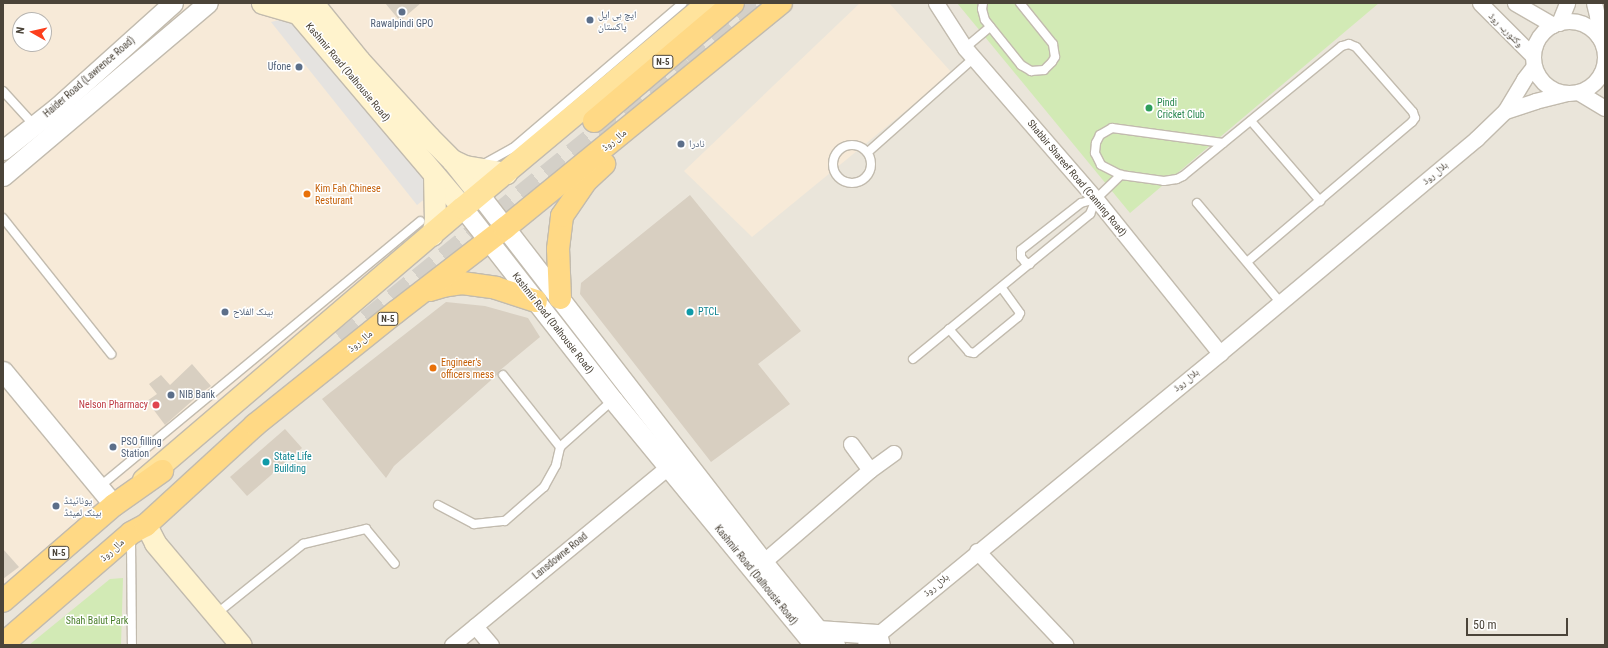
<!DOCTYPE html>
<meta charset="utf-8">
<style>
body{margin:0}
#map{position:relative;width:1608px;height:648px;overflow:hidden;background:#f6f3ec;font-family:"Roboto Condensed","Noto Naskh Arabic",sans-serif}
div>[style]{position:absolute}
[style*='--x']{left:calc(var(--x)*1px);top:calc(var(--y)*1px);width:calc(var(--w)*1px);rotate:calc(var(--a)*1deg)}
.residential>*{inset:0;background:#eae5da}
.commercial>*{inset:0;background:#f7ead8}
.green>*{inset:0;background:#d2eab5}
.parking>*{inset:0;background:#e5e3e0}
.building>*{inset:0;background:#d8cfc1}
.trunk-tunnel>*{height:22px;margin-top:-11px;transform-origin:0;background:repeating-linear-gradient(90deg,#d4d0c8 0 22px,transparent 0 33px)}
.roads{filter:drop-shadow(1px 0 #c2bbae) drop-shadow(-1px 0 #c2bbae) drop-shadow(0 1px #c2bbae) drop-shadow(0 -1px #c2bbae)}
.service>*{height:8px;margin:-4px;padding:0 4px;transform-origin:4px;border-radius:4px;background:#fff}
.service>.ring{margin:-4px;padding:0;box-sizing:content-box;background:none;border:8px solid #fff;border-radius:50%}
.minor>*{height:15px;margin:-7.5px;padding:0 7.5px;transform-origin:7.5px;border-radius:7.5px;background:#fff}
.minor>.ring{margin:-7.5px;padding:0;box-sizing:content-box;background:none;border:15px solid #fff;border-radius:50%}
.tertiary>*{height:19px;margin:-9.5px;padding:0 9.5px;transform-origin:9.5px;border-radius:9.5px;background:#fff}
.secondary>*{height:21px;margin:-10.5px;padding:0 10.5px;transform-origin:10.5px;border-radius:10.5px;background:#fff3cd}
.primary>*{height:22px;margin:-11px;padding:0 11px;transform-origin:11px;border-radius:11px;background:#ffe39c}
.trunk>*{height:22px;margin:-11px;padding:0 11px;transform-origin:11px;border-radius:11px;background:#ffd985}
.dots>*{width:11px;height:11px;translate:-50% -50%;box-sizing:border-box;border:2px solid #fff;border-radius:50%}
span{translate:-50% -50%;white-space:nowrap;text-align:center;line-height:1.15;-webkit-text-stroke:3px #fff;paint-order:stroke}
.shield-label span{padding:1px 3px;background:#fff;border:1px solid;border-radius:3px;-webkit-text-stroke-width:0}
.shield-label{font-size:9px;color:#4b4439;font-weight:700}
.service-label{font-size:10px;color:#4e5e75}
.left{translate:0 -50%;text-align:left}
.right{translate:-100% -50%;text-align:right}
.street-label{font-size:10px;color:#4b4439}
.leisure-label{font-size:10px;color:#27864d}
.food-label{font-size:10px;color:#c56008}
.culture-label{font-size:10px;color:#0d838f}
.health-label{font-size:10px;color:#be3a42}
.park-label{font-size:10px;color:#4a7f2a}
.frame{position:absolute;inset:0;border:4px solid #4b4439;pointer-events:none}
.north{position:absolute;left:12px;top:12px;width:40px;height:40px;box-sizing:border-box;background:#fff;border:1px solid #b7b4b0;border-radius:50%;rotate:278deg;font-size:11px;font-weight:700;line-height:16px;text-align:center;color:#4b4439}
.north::after{content:'';display:block;margin:auto;width:14px;height:18px;background:#fc3f1d;clip-path:polygon(50% 0,100% 100%,50% 72%,0 100%)}
.scale{position:absolute;left:1466px;top:618px;width:102px;height:18px;box-sizing:border-box;border:2px solid #4b4439;border-top:0;padding-left:5px;font-size:12px;line-height:14px;white-space:nowrap;color:#4b4439;-webkit-text-stroke:3px #fff;paint-order:stroke}
</style>
<div id="map">
<div class="residential">
<i style="clip-path:polygon(evenodd,3px 3px,1605px 3px,1605px 645px,3px 645px,3px 3px,20px 20px,44px 20px,44px 44px,20px 44px,20px 20px)"></i>
</div>
<div class="commercial">
<i style="clip-path:polygon(evenodd,3px 3px,694px 3px,3px 601px,3px 3px,20px 20px,44px 20px,44px 44px,20px 44px,20px 20px)"></i>
<i style="clip-path:polygon(860px 3px,889px 3px,952px 73px,752px 237px,684px 171px)"></i>
</div>
<div class="green">
<i style="clip-path:polygon(957px 3px,1379px 3px,1130px 213px)"></i>
<i style="clip-path:polygon(123px 578px,121px 645px,29px 645px,110px 579px)"></i>
</div>
<div class="parking">
<i style="clip-path:polygon(292px 17px,435px 191px,417px 205px,271px 22px)"></i>
</div>
<div class="building">
<i style="clip-path:polygon(385px 3px,421px 3px,400px 21px)"></i>
<i style="clip-path:polygon(690px 195px,801px 331px,758px 364px,790px 404px,711px 462px,580px 294px,581px 283px)"></i>
<i style="clip-path:polygon(446px 302px,485px 306px,528px 318px,540px 337px,499px 371px,498px 374px,394px 466px,386px 478px,322px 399px)"></i>
<i style="clip-path:polygon(192px 364px,211px 386px,201px 393px,165px 425px,147px 401px,157px 394px,149px 384px,161px 375px,170px 385px)"></i>
<i style="clip-path:polygon(285px 429px,302px 448px,247px 496px,230px 477px)"></i>
<i style="clip-path:polygon(3px 549px,19px 567px,3px 579px)"></i>
</div>
<div class="trunk-tunnel">
<i style="--x:342;--y:341;--w:445;--a:-39"></i>
<i style="--x:688;--y:61;--w:96;--a:-37"></i>
</div>
<div class="roads">
<div class="service">
<i style="--x:983;--y:3;--w:6;--a:99"></i>
<i style="--x:982;--y:9;--w:11;--a:75"></i>
<i style="--x:985;--y:20;--w:58;--a:51.3"></i>
<i style="--x:1021;--y:65;--w:12;--a:31"></i>
<i style="--x:1031;--y:71;--w:13;--a:-4"></i>
<i style="--x:1044;--y:70;--w:11;--a:-45"></i>
<i style="--x:1052;--y:62;--w:6;--a:-59"></i>
<i style="--x:1055;--y:57;--w:13;--a:-99"></i>
<i style="--x:1053;--y:44;--w:53;--a:-128.8"></i>
<i style="--x:965;--y:48;--w:33;--a:-40"></i>
<i style="--x:3;--y:91;--w:46;--a:47.6"></i>
<i style="--x:1251;--y:121;--w:106;--a:49.2"></i>
<i style="--x:1223;--y:143;--w:112;--a:-172.3"></i>
<i style="--x:1112;--y:128;--w:14;--a:150"></i>
<i style="--x:1100;--y:135;--w:9;--a:117"></i>
<i style="--x:1096;--y:143;--w:10;--a:96"></i>
<i style="--x:1095;--y:153;--w:13;--a:63"></i>
<i style="--x:1101;--y:165;--w:22;--a:27"></i>
<i style="--x:1121;--y:175;--w:43;--a:7.9"></i>
<i style="--x:1164;--y:181;--w:13;--a:-9"></i>
<i style="--x:1177;--y:179;--w:7;--a:-27"></i>
<i style="--x:1183;--y:176;--w:205;--a:-39.3"></i>
<i style="--x:1342;--y:46;--w:7;--a:-16"></i>
<i style="--x:1349;--y:44;--w:8;--a:23"></i>
<i style="--x:1356;--y:47;--w:86;--a:48.8"></i>
<i style="--x:1413;--y:112;--w:6;--a:72"></i>
<i style="--x:1415;--y:118;--w:5;--a:127"></i>
<i style="--x:1412;--y:122;--w:216;--a:139.7"></i>
<i class="ring" style="left:833px;top:145px;width:30px;height:30px"></i>
<i style="--x:868;--y:152;--w:142;--a:-41.6"></i>
<i style="--x:482;--y:165;--w:35;--a:-29"></i>
<i style="--x:513;--y:148;--w:223;--a:-40.5"></i>
<i style="--x:1197;--y:203;--w:129;--a:50"></i>
<i style="--x:3;--y:218;--w:174;--a:51.5"></i>
<i style="--x:1030;--y:264;--w:5;--a:-158"></i>
<i style="--x:1025;--y:262;--w:6;--a:-129"></i>
<i style="--x:1021;--y:257;--w:7;--a:-90"></i>
<i style="--x:1021;--y:250;--w:76;--a:-38.1"></i>
<i style="--x:1081;--y:203;--w:16;--a:-15"></i>
<i style="--x:1096;--y:199;--w:35;--a:-44"></i>
<i style="--x:949;--y:329;--w:30;--a:49"></i>
<i style="--x:969;--y:352;--w:5;--a:11"></i>
<i style="--x:974;--y:353;--w:57;--a:-39.3"></i>
<i style="--x:1018;--y:317;--w:4;--a:-63"></i>
<i style="--x:1020;--y:313;--w:32;--a:-126"></i>
<i style="--x:913;--y:359;--w:229;--a:-39.3"></i>
<i style="--x:1090;--y:214;--w:16;--a:-68"></i>
<i style="--x:503;--y:375;--w:92;--a:51.6"></i>
<i style="--x:99;--y:487;--w:417;--a:-39.6"></i>
<i style="--x:438;--y:505;--w:41;--a:27.8"></i>
<i style="--x:474;--y:524;--w:31;--a:-6"></i>
<i style="--x:505;--y:521;--w:52;--a:-41.1"></i>
<i style="--x:544;--y:487;--w:25;--a:-61"></i>
<i style="--x:556;--y:465;--w:18;--a:-77"></i>
<i style="--x:560;--y:447;--w:71;--a:-41.6"></i>
<i style="--x:131;--y:538;--w:107;--a:89.5"></i>
<i style="--x:216;--y:614;--w:112;--a:-38.8"></i>
<i style="--x:303;--y:544;--w:65;--a:-13.4"></i>
<i style="--x:366;--y:529;--w:45;--a:50.4"></i>
</div>
<div class="minor">
<i style="--x:936;--y:3;--w:54;--a:57.2"></i>
<i style="--x:965;--y:48;--w:200;--a:49.1"></i>
<i style="--x:1096;--y:199;--w:198;--a:51.2"></i>
<i style="--x:1480;--y:3;--w:75;--a:45"></i>
<i style="--x:1515;--y:3;--w:44;--a:30.1"></i>
<i style="--x:1594;--y:3;--w:12;--a:76"></i>
<i style="--x:1597;--y:15;--w:22;--a:85"></i>
<i class="ring" style="left:1533px;top:21px;width:57px;height:57px"></i>
<i style="--x:1559;--y:23;--w:22;--a:-68"></i>
<i style="--x:1578;--y:92;--w:31;--a:31"></i>
<i style="--x:1505;--y:111;--w:32;--a:-18"></i>
<i style="--x:1535;--y:101;--w:32;--a:-14"></i>
<i style="--x:851;--y:444;--w:32;--a:54"></i>
<i style="--x:977;--y:551;--w:129;--a:46.6"></i>
<i style="--x:763;--y:562;--w:141;--a:-40.7"></i>
<i style="--x:870;--y:470;--w:29;--a:-36"></i>
<i style="--x:475;--y:626;--w:25;--a:50"></i>
<i style="--x:452;--y:645;--w:280;--a:-39.5"></i>
<i style="--x:865;--y:645;--w:460;--a:-39.4"></i>
<i style="--x:1220;--y:353;--w:334;--a:-39.9"></i>
<i style="--x:1476;--y:139;--w:40;--a:-44"></i>
<i style="--x:1505;--y:111;--w:37;--a:-59"></i>
<i style="--x:1524;--y:79;--w:16;--a:-52"></i>
</div>
<div class="tertiary">
<i style="--x:3;--y:150;--w:68;--a:-38.4"></i>
<i style="--x:56;--y:108;--w:157;--a:-41.9"></i>
<i style="--x:3;--y:176;--w:268;--a:-40.2"></i>
<i style="--x:479;--y:194;--w:465;--a:52.3"></i>
<i style="--x:763;--y:562;--w:87;--a:51"></i>
<i style="--x:818;--y:630;--w:23;--a:41"></i>
<i style="--x:463;--y:208;--w:244;--a:52"></i>
<i style="--x:613;--y:400;--w:317;--a:50.6"></i>
<i style="--x:3;--y:371;--w:174;--a:50.4"></i>
<i style="--x:818;--y:630;--w:59;--a:3.9"></i>
<i style="--x:877;--y:634;--w:11;--a:75"></i>
</div>
<div class="secondary">
<i style="--x:262;--y:3;--w:36;--a:16"></i>
<i style="--x:289;--y:3;--w:269;--a:49.7"></i>
<i style="--x:313;--y:3;--w:73;--a:51.1"></i>
<i style="--x:359;--y:60;--w:104;--a:47.7"></i>
<i style="--x:429;--y:137;--w:33;--a:45"></i>
<i style="--x:452;--y:160;--w:43;--a:51.5"></i>
<i style="--x:452;--y:160;--w:14;--a:25"></i>
<i style="--x:465;--y:166;--w:42;--a:9.7"></i>
<i style="--x:432;--y:235;--w:14;--a:-78"></i>
<i style="--x:435;--y:221;--w:46;--a:-91.2"></i>
<i style="--x:146;--y:525;--w:20;--a:63"></i>
<i style="--x:155;--y:543;--w:133;--a:49.9"></i>
</div>
<div class="primary">
<i style="--x:144;--y:480;--w:419;--a:-40.5"></i>
<i style="--x:463;--y:208;--w:319;--a:-39.9"></i>
</div>
<div class="trunk">
<i style="--x:594;--y:121;--w:182;--a:-40.3"></i>
<i style="--x:430;--y:290;--w:14;--a:-17"></i>
<i style="--x:443;--y:286;--w:19;--a:-9"></i>
<i style="--x:462;--y:283;--w:34;--a:8"></i>
<i style="--x:496;--y:288;--w:42;--a:18"></i>
<i style="--x:560;--y:298;--w:49;--a:-92.3"></i>
<i style="--x:558;--y:249;--w:33;--a:-83"></i>
<i style="--x:562;--y:216;--w:42;--a:-55.6"></i>
<i style="--x:586;--y:181;--w:25;--a:-43"></i>
<i style="--x:3;--y:601;--w:147;--a:-40.9"></i>
<i style="--x:114;--y:505;--w:59;--a:-35.3"></i>
<i style="--x:3;--y:644;--w:169;--a:-40.9"></i>
<i style="--x:131;--y:533;--w:17;--a:-28"></i>
<i style="--x:146;--y:525;--w:148;--a:-42.5"></i>
<i style="--x:255;--y:425;--w:181;--a:-38.7"></i>
<i style="--x:396;--y:312;--w:138;--a:-37.6"></i>
<i style="--x:505;--y:228;--w:356;--a:-39.2"></i>
</div>
</div>
<div class="dots">
<i style="left:402px;top:12px;background:#5c6f8a"></i>
<i style="left:590px;top:20px;background:#5c6f8a"></i>
<i style="left:299px;top:67px;background:#5c6f8a"></i>
<i style="left:1149px;top:108px;background:#2e9e5b"></i>
<i style="left:681px;top:144px;background:#5c6f8a"></i>
<i style="left:307px;top:194px;background:#e8710a"></i>
<i style="left:225px;top:312px;background:#5c6f8a"></i>
<i style="left:690px;top:312px;background:#0f9aa8"></i>
<i style="left:433px;top:368px;background:#e8710a"></i>
<i style="left:171px;top:395px;background:#5c6f8a"></i>
<i style="left:156px;top:405px;background:#e0444e"></i>
<i style="left:113px;top:447px;background:#5c6f8a"></i>
<i style="left:266px;top:462px;background:#0f9aa8"></i>
<i style="left:56px;top:506px;background:#5c6f8a"></i>
</div>
<div class="shield-label">
<span style="left:663px;top:62px">N-5</span>
<span style="left:388px;top:319px">N-5</span>
<span style="left:59px;top:553px">N-5</span>
</div>
<div class="service-label">
<span class="left" style="left:598px;top:20px">ایچ بی ایل<br>پاکستان</span>
<span style="left:402px;top:24px">Rawalpindi GPO</span>
<span class="right" style="left:291px;top:67px">Ufone</span>
<span class="left" style="left:689px;top:144px">نادرا</span>
<span class="left" style="left:233px;top:312px">بینک الفلاح</span>
<span class="left" style="left:179px;top:395px">NIB Bank</span>
<span class="left" style="left:121px;top:447px">PSO filling<br>Station</span>
<span class="left" style="left:64px;top:506px">یونائیٹڈ<br>بینک لمیٹڈ</span>
</div>
<div class="street-label">
<span style="left:1506px;top:30px;rotate:45deg">وکٹوریہ روڈ</span>
<span style="left:348px;top:72px;rotate:50deg">Kashmir Road (Dalhousie Road)</span>
<span style="left:89px;top:77px;rotate:-41deg">Haider Road (Lawrence Road)</span>
<span style="left:614px;top:140px;rotate:-39deg">مال روڈ</span>
<span style="left:1435px;top:173px;rotate:-40deg">ہلال روڈ</span>
<span style="left:1077px;top:178px;rotate:50deg">Shabbir Shareef Road (Canning Road)</span>
<span style="left:553px;top:323px;rotate:52deg">Kashmir Road (Dalhousie Road)</span>
<span style="left:360px;top:341px;rotate:-39deg">مال روڈ</span>
<span style="left:1186px;top:380px;rotate:-39deg">ہلال روڈ</span>
<span style="left:112px;top:550px;rotate:-42deg">مال روڈ</span>
<span style="left:560px;top:556px;rotate:-39deg">Lansdowne Road</span>
<span style="left:756px;top:575px;rotate:51deg">Kashmir Road (Dalhousie Road)</span>
<span style="left:936px;top:585px;rotate:-40deg">ہلال روڈ</span>
</div>
<div class="leisure-label">
<span class="left" style="left:1157px;top:108px">Pindi<br>Cricket Club</span>
</div>
<div class="food-label">
<span class="left" style="left:315px;top:194px">Kim Fah Chinese<br>Resturant</span>
<span class="left" style="left:441px;top:368px">Engineer's<br>officers mess</span>
</div>
<div class="culture-label">
<span class="left" style="left:698px;top:312px">PTCL</span>
<span class="left" style="left:274px;top:462px">State Life<br>Building</span>
</div>
<div class="health-label">
<span class="right" style="left:148px;top:405px">Nelson Pharmacy</span>
</div>
<div class="park-label">
<span style="left:97px;top:621px">Shah Balut Park</span>
</div>
<div class="frame"></div>
<div class="north">N</div>
<div class="scale">50 m</div>
</div>
